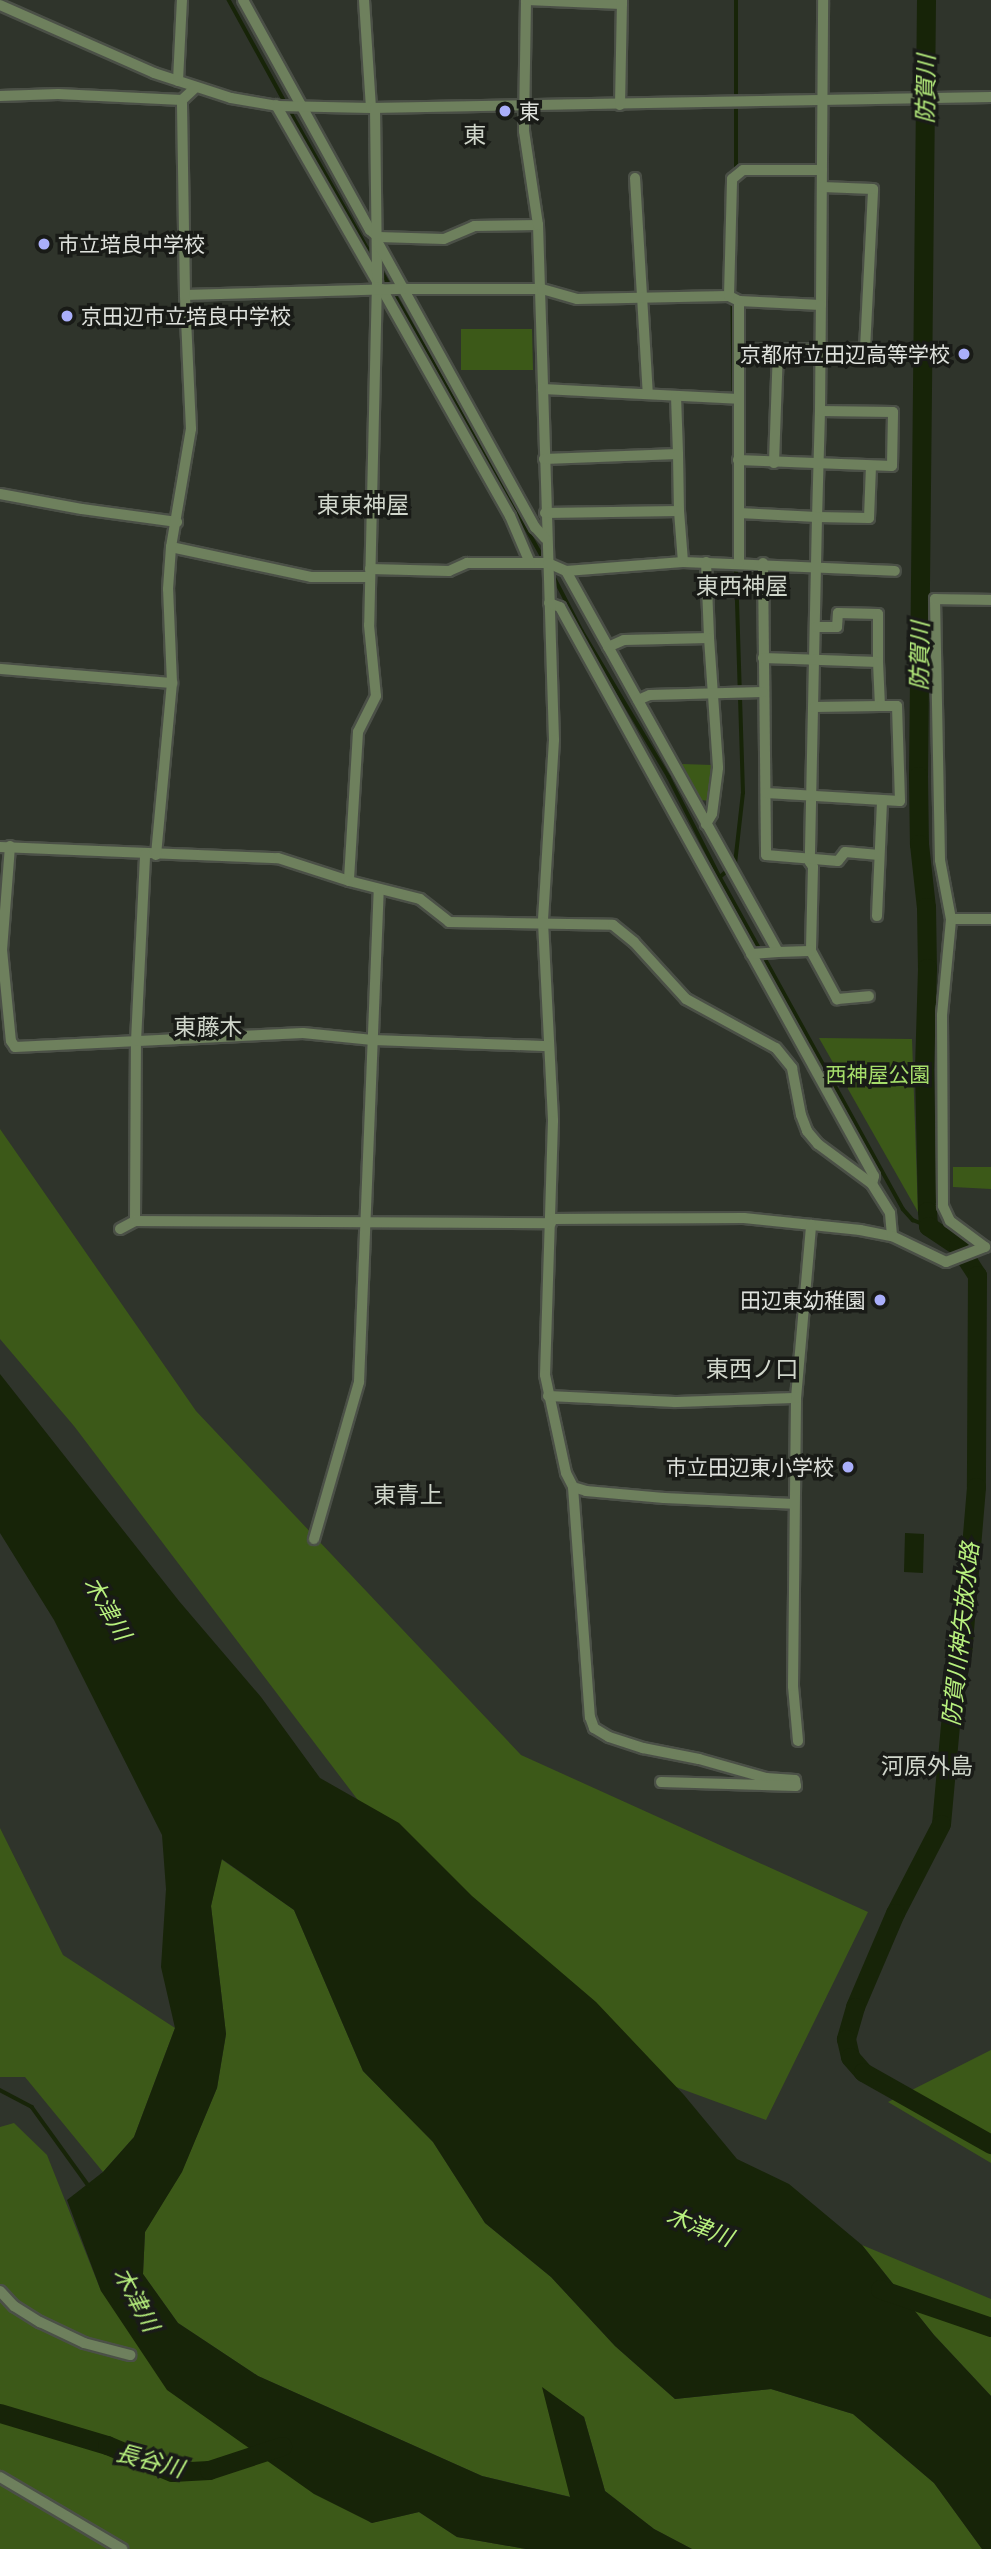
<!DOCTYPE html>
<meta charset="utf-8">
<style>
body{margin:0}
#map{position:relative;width:991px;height:2549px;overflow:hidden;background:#2f342b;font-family:Commissioner,"Noto Sans JP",sans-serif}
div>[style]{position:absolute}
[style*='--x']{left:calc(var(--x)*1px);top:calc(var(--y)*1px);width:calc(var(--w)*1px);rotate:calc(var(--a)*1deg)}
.green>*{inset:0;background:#3c5918}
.water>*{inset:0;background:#172408}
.stream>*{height:3.5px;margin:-1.75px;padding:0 1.75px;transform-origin:1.75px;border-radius:1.75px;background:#172408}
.river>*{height:19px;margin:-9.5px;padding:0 9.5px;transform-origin:9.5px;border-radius:9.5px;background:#172408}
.roads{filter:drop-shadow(2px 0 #4b5047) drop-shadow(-2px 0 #4b5047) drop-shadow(0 2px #4b5047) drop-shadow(0 -2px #4b5047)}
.minor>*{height:10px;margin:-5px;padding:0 5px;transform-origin:5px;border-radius:5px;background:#6e805d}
.dots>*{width:19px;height:19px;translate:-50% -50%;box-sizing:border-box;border:4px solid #191b17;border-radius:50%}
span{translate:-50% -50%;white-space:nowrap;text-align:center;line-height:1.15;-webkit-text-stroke:7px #191b17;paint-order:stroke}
.poi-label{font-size:21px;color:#dfe2dd}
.left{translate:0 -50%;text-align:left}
.right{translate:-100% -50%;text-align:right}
.park-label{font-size:21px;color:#a5dd6a}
.water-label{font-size:23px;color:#b8f17e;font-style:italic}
.neighbourhood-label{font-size:23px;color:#d0d6cb}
</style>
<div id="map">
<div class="green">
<i style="clip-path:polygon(461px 329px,532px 329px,533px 370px,461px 370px)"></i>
<i style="clip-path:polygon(682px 764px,712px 765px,710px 801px,701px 800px)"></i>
<i style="clip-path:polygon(819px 1038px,912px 1039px,918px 1212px)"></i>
<i style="clip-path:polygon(0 1129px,196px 1411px,521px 1755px,868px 1912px,766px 2120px,537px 2036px,74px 1426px,0 1339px)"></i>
<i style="clip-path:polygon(991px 1167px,991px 1189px,953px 1187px,953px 1167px)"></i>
<i style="clip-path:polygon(0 1828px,63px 1955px,175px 2028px,134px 2137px,103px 2172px,25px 2077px,0 2077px)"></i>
<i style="clip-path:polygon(221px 1859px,294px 1910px,363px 2071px,433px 2142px,485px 2223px,551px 2277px,615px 2346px,675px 2399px,771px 2389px,853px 2414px,934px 2483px,982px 2549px,692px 2549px,654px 2529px,605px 2491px,584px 2417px,543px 2389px,571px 2497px,482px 2476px,258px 2376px,178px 2323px,143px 2274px,145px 2232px,182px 2171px,217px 2088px,226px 2034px,211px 1906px)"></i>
<i style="clip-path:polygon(991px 2050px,991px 2163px,888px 2102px)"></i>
<i style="clip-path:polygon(14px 2123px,47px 2155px,101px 2291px,371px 2523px,419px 2512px,457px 2537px,526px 2549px,0 2549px,0 2127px)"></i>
<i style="clip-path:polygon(862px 2245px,991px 2299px,991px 2396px,934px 2335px)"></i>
</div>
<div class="water">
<i style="clip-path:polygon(0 1374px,179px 1601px,261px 1697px,320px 1778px,399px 1823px,472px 1896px,596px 2002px,684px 2095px,737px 2159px,789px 2184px,862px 2245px,934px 2335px,991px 2396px,991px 2549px,982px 2549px,934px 2483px,853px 2414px,771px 2389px,675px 2399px,615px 2346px,551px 2277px,485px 2223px,433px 2142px,363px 2071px,294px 1910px,222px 1859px,211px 1906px,226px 2034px,217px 2088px,182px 2172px,145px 2232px,143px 2274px,178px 2323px,258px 2376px,482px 2476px,570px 2497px,542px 2387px,584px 2417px,605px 2491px,654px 2529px,692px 2549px,526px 2549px,457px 2537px,419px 2512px,372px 2523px,314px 2494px,167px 2390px,101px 2291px,67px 2200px,103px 2172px,134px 2137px,175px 2028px,161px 1967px,166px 1889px,162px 1835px,54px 1620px,0 1533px)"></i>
<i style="clip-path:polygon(905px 1533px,924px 1534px,923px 1573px,904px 1572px)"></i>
</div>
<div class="stream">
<i style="--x:229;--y:0;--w:116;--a:61.2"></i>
<i style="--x:289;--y:109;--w:171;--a:60.6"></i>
<i style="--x:736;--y:172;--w:172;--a:-90"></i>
<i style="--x:381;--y:270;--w:332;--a:60.6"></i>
<i style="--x:733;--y:299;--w:97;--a:89.4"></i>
<i style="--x:553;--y:575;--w:63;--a:62.6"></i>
<i style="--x:582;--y:631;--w:170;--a:59.2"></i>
<i style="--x:669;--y:777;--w:112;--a:63"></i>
<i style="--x:720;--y:877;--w:379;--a:61.1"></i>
<i style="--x:903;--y:1209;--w:15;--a:48"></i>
<i style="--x:913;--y:1220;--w:16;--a:22"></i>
<i style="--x:720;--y:877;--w:20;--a:-41"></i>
<i style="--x:735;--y:864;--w:71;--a:-83.6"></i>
<i style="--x:743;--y:793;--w:228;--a:-91.8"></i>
<i style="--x:0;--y:2090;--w:36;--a:28"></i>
<i style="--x:32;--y:2107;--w:97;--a:54.2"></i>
</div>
<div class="river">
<i style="--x:926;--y:0;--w:776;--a:90.59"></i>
<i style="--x:918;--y:776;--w:68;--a:89.2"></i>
<i style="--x:919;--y:844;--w:63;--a:83.7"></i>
<i style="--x:926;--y:907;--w:61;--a:89.1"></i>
<i style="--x:927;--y:968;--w:101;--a:91.7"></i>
<i style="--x:924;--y:1069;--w:142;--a:88.8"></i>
<i style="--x:927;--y:1211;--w:15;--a:86"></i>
<i style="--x:928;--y:1226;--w:36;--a:34"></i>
<i style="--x:958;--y:1246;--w:35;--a:57"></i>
<i style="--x:977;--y:1275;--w:212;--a:90.3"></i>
<i style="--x:976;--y:1487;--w:166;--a:94.8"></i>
<i style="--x:962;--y:1652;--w:52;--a:101.1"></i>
<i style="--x:952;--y:1703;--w:121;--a:95.2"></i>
<i style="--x:941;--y:1824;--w:100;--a:117.3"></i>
<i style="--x:895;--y:1913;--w:102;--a:113.1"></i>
<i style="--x:855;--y:2007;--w:33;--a:106"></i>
<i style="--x:846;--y:2039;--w:18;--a:77"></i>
<i style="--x:850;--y:2057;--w:20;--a:49"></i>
<i style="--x:863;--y:2072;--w:147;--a:29.4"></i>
<i style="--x:880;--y:2289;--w:117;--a:18.9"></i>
<i style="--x:0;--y:2413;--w:112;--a:16.7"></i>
<i style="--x:107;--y:2445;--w:70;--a:22.6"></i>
<i style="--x:172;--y:2472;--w:37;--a:-3"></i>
<i style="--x:209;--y:2470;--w:77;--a:-18.2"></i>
</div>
<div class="roads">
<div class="minor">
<i style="--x:243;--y:0;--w:263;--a:61.1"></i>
<i style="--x:370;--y:230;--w:11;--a:41"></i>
<i style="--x:378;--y:237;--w:66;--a:1.7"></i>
<i style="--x:444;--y:239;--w:33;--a:-23"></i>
<i style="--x:474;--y:226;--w:64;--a:-0.9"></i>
<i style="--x:538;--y:225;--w:515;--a:88.22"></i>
<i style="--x:554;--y:740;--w:182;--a:93.5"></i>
<i style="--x:543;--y:922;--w:199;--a:87.1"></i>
<i style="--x:553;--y:1121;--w:254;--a:91.8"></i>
<i style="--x:545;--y:1375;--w:100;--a:77.9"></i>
<i style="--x:566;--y:1473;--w:16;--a:63"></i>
<i style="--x:573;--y:1487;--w:14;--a:17"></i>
<i style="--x:586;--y:1491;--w:78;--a:5.1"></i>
<i style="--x:664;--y:1498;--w:130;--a:2.6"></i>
<i style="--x:364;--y:0;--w:108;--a:86.3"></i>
<i style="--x:526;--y:0;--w:131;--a:90.9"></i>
<i style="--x:524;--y:131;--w:95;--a:81.5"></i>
<i style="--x:526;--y:0;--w:96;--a:2.4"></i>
<i style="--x:0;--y:5;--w:168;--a:23.8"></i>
<i style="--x:154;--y:73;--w:81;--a:18"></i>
<i style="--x:231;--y:98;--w:48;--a:9.7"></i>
<i style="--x:278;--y:106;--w:93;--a:1.2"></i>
<i style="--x:371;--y:108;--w:620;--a:-1.02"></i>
<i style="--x:178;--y:81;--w:81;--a:-87.2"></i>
<i style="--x:0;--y:96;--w:58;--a:-2"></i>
<i style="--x:58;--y:94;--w:124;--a:2.8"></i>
<i style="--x:182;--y:100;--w:19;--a:-43"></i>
<i style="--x:276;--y:105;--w:203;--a:60.2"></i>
<i style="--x:377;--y:281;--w:344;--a:91.3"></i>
<i style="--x:369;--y:625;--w:71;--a:84.4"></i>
<i style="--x:376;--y:696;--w:40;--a:116.6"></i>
<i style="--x:358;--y:732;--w:149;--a:93.5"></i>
<i style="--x:620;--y:105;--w:105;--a:-88.9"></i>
<i style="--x:375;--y:108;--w:170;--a:89.3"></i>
<i style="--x:635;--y:178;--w:216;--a:86.6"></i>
<i style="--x:378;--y:243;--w:325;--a:61.1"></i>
<i style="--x:535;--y:527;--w:15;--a:48"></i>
<i style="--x:382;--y:289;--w:261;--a:60.6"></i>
<i style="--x:510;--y:516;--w:51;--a:66.9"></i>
<i style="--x:530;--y:563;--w:18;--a:0"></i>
<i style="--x:548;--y:563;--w:20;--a:24"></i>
<i style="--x:566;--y:571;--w:117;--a:-4.4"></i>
<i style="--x:683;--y:562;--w:212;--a:2.4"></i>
<i style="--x:185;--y:295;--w:221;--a:-1.6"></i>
<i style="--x:406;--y:289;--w:136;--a:0"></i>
<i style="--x:542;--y:289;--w:36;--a:16"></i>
<i style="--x:577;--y:299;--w:152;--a:-1.1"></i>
<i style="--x:729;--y:296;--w:11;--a:27"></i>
<i style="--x:739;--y:301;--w:49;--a:90"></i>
<i style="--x:729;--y:296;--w:117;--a:-88.5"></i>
<i style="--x:732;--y:179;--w:14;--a:-39"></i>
<i style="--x:743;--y:170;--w:79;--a:0"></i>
<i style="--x:739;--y:301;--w:82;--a:2.8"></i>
<i style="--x:821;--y:305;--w:305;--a:-89.6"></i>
<i style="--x:543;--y:389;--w:195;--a:2.9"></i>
<i style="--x:676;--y:396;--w:58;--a:88"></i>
<i style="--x:820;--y:411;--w:106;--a:91.6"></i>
<i style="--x:817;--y:517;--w:52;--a:1.1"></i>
<i style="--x:869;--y:518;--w:52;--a:-87.8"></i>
<i style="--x:544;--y:459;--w:134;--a:-2.1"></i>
<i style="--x:678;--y:454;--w:57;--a:89"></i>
<i style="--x:738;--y:460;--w:154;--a:2.2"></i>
<i style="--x:892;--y:466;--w:54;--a:-88.9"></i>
<i style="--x:893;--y:412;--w:73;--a:-179.2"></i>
<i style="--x:820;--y:411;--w:106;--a:-89.5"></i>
<i style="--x:774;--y:463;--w:113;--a:-88"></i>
<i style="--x:0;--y:494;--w:83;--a:10.4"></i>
<i style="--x:82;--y:509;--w:96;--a:7.8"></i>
<i style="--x:545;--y:513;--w:134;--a:-0.9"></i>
<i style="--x:679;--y:511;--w:51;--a:85.5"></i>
<i style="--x:739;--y:513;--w:78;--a:2.9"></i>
<i style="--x:817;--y:517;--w:345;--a:91.2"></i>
<i style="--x:810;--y:862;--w:6;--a:59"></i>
<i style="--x:813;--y:867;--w:84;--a:91.4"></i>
<i style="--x:811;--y:951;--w:55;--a:61.6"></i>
<i style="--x:837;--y:999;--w:32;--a:-5"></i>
<i style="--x:171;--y:547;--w:143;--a:12.1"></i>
<i style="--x:311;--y:577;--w:59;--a:0"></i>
<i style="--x:706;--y:562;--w:76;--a:87.7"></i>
<i style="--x:739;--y:562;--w:212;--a:-90"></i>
<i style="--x:739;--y:350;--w:126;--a:-0.5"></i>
<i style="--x:865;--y:349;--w:160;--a:-87.1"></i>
<i style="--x:873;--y:189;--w:51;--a:-177.8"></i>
<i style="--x:763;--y:563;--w:292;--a:89.4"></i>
<i style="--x:766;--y:855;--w:72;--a:4.8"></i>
<i style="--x:838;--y:861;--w:11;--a:-52"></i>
<i style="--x:845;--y:852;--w:34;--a:5"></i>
<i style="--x:370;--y:569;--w:79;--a:1.5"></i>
<i style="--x:449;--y:571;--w:20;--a:-24"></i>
<i style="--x:467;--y:563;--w:63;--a:0"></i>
<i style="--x:566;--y:571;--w:436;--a:60.9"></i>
<i style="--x:778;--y:952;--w:33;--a:-2"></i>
<i style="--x:549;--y:603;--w:12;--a:20"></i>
<i style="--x:560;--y:607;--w:650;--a:61.11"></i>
<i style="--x:874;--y:1176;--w:8;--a:104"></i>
<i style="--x:872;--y:1184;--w:34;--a:58"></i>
<i style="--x:890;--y:1213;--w:23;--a:85"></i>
<i style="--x:816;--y:627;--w:21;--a:0"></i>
<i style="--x:837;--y:627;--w:14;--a:-86"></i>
<i style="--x:838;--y:613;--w:40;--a:1.4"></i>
<i style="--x:878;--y:614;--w:48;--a:90"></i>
<i style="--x:608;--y:647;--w:17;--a:-24"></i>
<i style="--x:624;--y:640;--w:85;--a:-1.3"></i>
<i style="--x:709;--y:638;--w:130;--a:86"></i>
<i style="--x:718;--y:768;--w:46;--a:97.4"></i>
<i style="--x:712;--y:814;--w:12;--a:121"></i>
<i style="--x:763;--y:658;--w:115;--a:2"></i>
<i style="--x:878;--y:662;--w:44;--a:87.4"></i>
<i style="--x:880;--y:706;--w:66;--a:179.1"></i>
<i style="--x:0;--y:669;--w:173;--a:4.7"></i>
<i style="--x:638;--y:700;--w:13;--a:-23"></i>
<i style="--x:650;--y:695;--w:113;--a:-1.5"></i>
<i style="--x:766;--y:793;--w:134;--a:3.4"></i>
<i style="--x:900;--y:801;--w:95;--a:-91.8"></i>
<i style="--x:897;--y:706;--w:17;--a:180"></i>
<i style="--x:10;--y:846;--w:104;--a:94.4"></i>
<i style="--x:2;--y:950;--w:91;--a:84.4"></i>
<i style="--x:11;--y:1041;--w:7;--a:56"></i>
<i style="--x:15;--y:1047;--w:288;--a:-2.8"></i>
<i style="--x:303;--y:1033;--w:70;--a:5.7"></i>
<i style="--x:373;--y:1040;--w:176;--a:2"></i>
<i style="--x:0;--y:847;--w:278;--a:2.3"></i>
<i style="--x:278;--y:858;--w:75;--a:17.9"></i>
<i style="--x:349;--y:881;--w:73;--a:14.2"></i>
<i style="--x:420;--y:899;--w:37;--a:38"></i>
<i style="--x:449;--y:922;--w:164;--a:1"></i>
<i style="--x:613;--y:925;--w:27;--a:39"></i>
<i style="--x:634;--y:942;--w:77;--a:47.6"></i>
<i style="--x:686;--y:999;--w:102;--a:28.6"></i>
<i style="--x:776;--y:1048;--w:26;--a:51"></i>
<i style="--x:792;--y:1068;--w:48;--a:79.2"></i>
<i style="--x:801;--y:1115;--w:17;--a:69"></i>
<i style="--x:807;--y:1131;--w:17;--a:50"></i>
<i style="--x:818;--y:1144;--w:67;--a:36.5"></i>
<i style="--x:156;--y:855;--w:173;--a:-84.7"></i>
<i style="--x:172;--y:683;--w:94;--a:-92.4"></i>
<i style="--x:168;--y:589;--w:42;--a:-85.9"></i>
<i style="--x:171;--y:547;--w:120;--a:-80.4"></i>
<i style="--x:191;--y:429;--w:134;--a:-92.6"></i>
<i style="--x:185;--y:295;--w:195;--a:-90.9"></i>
<i style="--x:877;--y:916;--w:116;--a:-87.5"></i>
<i style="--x:951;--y:919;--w:40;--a:0"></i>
<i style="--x:751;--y:954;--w:27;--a:-4"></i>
<i style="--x:551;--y:1219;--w:193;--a:-0.3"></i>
<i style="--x:744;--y:1218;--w:117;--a:5.9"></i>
<i style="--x:860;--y:1230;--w:33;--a:11"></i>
<i style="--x:892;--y:1236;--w:60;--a:25.7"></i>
<i style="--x:946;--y:1262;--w:42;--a:-21"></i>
<i style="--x:985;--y:1247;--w:44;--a:-143.4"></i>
<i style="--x:950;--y:1221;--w:17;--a:-115"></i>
<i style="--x:943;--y:1206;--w:191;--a:-90.3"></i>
<i style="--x:942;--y:1015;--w:96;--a:-84.6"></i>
<i style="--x:951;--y:919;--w:60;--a:-100.6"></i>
<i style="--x:940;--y:860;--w:261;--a:-91.1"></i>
<i style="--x:935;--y:599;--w:56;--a:1"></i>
<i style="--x:135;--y:1221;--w:180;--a:-89.7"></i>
<i style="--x:136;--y:1041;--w:187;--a:-87.2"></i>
<i style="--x:120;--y:1229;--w:17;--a:-28"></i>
<i style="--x:135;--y:1221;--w:416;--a:0.3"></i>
<i style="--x:548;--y:1396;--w:127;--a:2.7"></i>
<i style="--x:675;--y:1402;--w:121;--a:-1.9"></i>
<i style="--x:573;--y:1487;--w:231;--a:85.8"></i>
<i style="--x:590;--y:1717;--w:12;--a:70"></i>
<i style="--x:594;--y:1728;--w:17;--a:31"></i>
<i style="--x:609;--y:1737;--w:36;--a:18"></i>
<i style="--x:643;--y:1748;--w:57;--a:11.1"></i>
<i style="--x:699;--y:1759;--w:70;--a:15.8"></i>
<i style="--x:766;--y:1778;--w:29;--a:4"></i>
<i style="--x:795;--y:1780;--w:6;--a:81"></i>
<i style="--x:796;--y:1786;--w:135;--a:-178.3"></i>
<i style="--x:314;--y:1539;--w:163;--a:-74"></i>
<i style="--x:359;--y:1382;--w:493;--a:-87.7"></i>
<i style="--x:798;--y:1741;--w:55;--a:-95.2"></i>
<i style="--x:793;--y:1686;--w:288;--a:-89.4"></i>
<i style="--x:796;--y:1398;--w:174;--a:-85"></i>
<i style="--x:0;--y:2291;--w:21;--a:47"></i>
<i style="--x:14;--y:2306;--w:31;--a:32"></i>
<i style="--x:40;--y:2322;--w:49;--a:25.5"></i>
<i style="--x:84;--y:2343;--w:48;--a:14.6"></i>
<i style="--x:0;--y:2477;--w:142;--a:30.5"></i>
</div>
</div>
<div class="dots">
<i style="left:505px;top:111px;background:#aaaffb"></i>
<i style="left:44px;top:244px;background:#aaaffb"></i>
<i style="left:67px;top:316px;background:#aaaffb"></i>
<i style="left:964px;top:354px;background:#aaaffb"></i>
<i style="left:880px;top:1300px;background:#aaaffb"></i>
<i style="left:848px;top:1467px;background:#aaaffb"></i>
</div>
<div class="poi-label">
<span class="left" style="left:519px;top:111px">東</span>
<span class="left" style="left:58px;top:244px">市立培良中学校</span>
<span class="left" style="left:81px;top:316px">京田辺市立培良中学校</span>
<span class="right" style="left:950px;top:354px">京都府立田辺高等学校</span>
<span class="right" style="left:866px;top:1300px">田辺東幼稚園</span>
<span class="right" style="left:834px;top:1467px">市立田辺東小学校</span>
</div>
<div class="park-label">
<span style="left:878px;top:1074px">西神屋公園</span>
</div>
<div class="water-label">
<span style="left:925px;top:89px;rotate:-89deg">防賀川</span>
<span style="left:919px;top:656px;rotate:-89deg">防賀川</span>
<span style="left:108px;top:1608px;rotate:60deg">木津川</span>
<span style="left:960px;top:1634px;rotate:-84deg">防賀川神矢放水路</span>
<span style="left:700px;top:2226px;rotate:21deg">木津川</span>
<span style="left:137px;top:2299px;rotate:62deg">木津川</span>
<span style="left:150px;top:2460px;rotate:15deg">長谷川</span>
</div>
<div class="neighbourhood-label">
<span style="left:475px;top:134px">東</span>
<span style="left:363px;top:504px">東東神屋</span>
<span style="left:742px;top:585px">東西神屋</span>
<span style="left:208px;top:1026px">東藤木</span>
<span style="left:752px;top:1368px">東西ノ口</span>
<span style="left:408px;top:1494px">東青上</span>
<span style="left:927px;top:1765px">河原外島</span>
</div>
</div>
